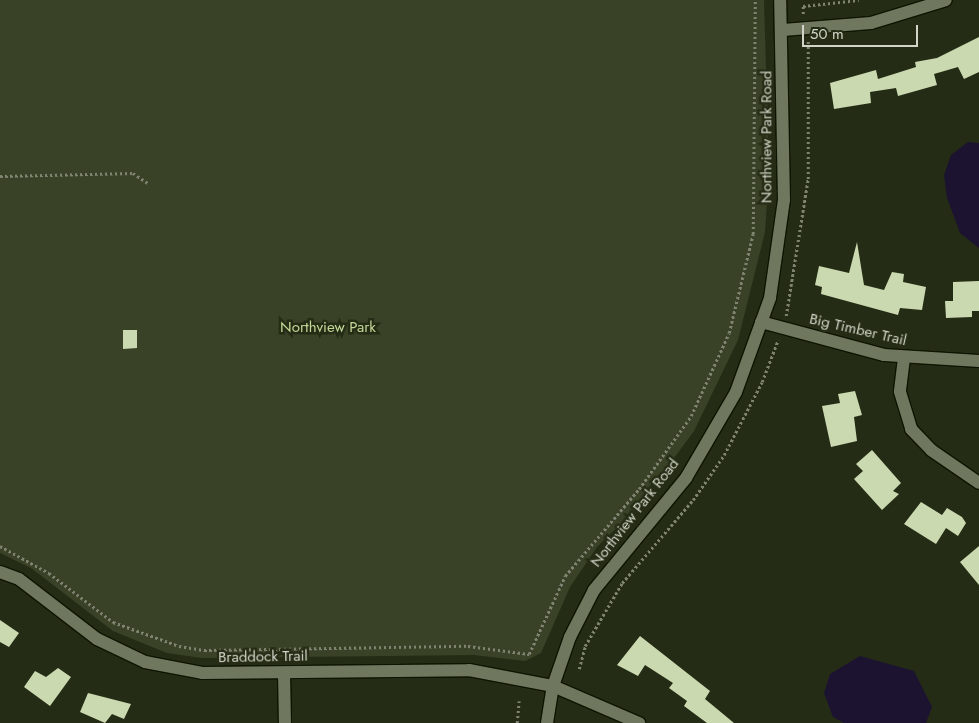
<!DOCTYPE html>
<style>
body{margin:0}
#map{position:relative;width:979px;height:723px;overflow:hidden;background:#252c15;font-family:Jost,sans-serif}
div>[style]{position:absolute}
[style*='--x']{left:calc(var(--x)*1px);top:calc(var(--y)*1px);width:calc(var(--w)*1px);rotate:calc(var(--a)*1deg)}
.green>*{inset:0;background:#394226}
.water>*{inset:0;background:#1c1331}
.building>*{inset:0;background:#cbd9b0}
.path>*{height:2.5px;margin-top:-1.25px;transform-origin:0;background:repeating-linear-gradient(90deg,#7e8471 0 2.5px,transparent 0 5px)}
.roads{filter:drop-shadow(1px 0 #0e1401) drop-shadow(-1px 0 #0e1401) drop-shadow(0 1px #0e1401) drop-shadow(0 -1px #0e1401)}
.minor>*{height:12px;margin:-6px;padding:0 6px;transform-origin:6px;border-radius:6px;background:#6f785e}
span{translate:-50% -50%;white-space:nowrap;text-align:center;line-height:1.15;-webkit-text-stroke:5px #252c15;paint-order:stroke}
.street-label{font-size:15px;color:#d0d5c7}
.park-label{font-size:15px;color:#c3d798}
.scale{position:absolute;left:802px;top:25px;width:116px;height:22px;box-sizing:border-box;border:2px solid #d0d5c7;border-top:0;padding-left:6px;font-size:15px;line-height:18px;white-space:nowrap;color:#d0d5c7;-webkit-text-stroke:4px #252c15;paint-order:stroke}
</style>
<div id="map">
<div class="green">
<i style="clip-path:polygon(0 0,764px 0,769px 172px,765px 232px,738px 340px,694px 431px,638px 507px,597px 547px,570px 587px,541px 653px,525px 661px,474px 655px,202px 658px,167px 653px,113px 631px,31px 568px,0 553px)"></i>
</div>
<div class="water">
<i style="clip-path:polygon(968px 142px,979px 143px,979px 248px,960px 233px,947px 198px,944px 175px,951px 155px)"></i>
<i style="clip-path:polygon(860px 656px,914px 671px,932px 707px,926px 723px,844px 723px,833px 717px,824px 693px,830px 674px)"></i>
</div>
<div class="building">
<i style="clip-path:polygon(979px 37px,979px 72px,964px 79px,958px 67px,934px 74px,937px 85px,898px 96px,896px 88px,870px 92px,871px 103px,834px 109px,830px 83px,876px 70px,878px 79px,916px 67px,915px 62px,937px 58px)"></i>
<i style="clip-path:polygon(857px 242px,864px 285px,884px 290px,892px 272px,904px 274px,903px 282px,926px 287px,922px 310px,900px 308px,898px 315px,821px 294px,822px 287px,815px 285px,819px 266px,849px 273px)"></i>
<i style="clip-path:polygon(979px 281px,979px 311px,972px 311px,972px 317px,946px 318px,945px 301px,953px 301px,953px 282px)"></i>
<i style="clip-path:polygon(123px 330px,137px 330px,137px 348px,123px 349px)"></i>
<i style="clip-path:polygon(855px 391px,862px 415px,854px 417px,857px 441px,831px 447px,822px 406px,840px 403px,838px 394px)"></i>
<i style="clip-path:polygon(872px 450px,901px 483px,893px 491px,899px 494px,882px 510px,854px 479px,863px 471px,856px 464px)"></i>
<i style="clip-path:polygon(921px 502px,942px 515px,947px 508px,962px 517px,966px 523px,958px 536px,946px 528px,936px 544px,904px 524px)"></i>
<i style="clip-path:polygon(979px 546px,979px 585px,960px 562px)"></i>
<i style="clip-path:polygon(0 620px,19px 633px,9px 647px,0 642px)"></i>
<i style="clip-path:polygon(640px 636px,710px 691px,705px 699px,734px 723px,707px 723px,684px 706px,687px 701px,669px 688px,673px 683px,645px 665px,638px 676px,617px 665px)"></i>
<i style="clip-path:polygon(58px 668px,71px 677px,50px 706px,24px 687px,35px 671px,46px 677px)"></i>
<i style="clip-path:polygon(88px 693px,131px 704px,124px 719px,112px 714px,105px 723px,80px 712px)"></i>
</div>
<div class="path">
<i style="--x:803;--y:14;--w:8;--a:-90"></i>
<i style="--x:803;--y:6;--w:56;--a:-6.1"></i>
<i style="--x:0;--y:176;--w:133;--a:-1.3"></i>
<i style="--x:133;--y:173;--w:18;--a:34"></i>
<i style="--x:786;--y:316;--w:139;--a:-80.9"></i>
<i style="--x:808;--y:179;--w:138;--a:-90"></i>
<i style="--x:0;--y:546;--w:56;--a:28.9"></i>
<i style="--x:49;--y:573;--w:81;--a:37.4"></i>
<i style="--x:113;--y:622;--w:70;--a:20"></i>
<i style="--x:179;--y:646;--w:25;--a:9"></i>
<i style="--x:204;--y:650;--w:264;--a:-0.9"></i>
<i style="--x:468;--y:646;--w:62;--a:7.5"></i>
<i style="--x:529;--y:654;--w:86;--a:-65.2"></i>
<i style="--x:565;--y:576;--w:114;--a:-49.6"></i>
<i style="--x:639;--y:489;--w:90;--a:-54.5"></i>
<i style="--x:691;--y:416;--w:91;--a:-65.4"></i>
<i style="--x:729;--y:333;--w:102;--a:-76.4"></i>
<i style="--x:753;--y:234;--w:234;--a:-89.5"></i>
<i style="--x:579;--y:669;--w:24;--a:-75"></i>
<i style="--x:585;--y:646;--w:73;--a:-59.6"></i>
<i style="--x:622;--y:583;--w:109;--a:-49.5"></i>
<i style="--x:693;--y:500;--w:55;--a:-55.4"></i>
<i style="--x:724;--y:455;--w:82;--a:-62.5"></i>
<i style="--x:762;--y:382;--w:45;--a:-69.1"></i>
<i style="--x:517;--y:723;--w:22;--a:-85"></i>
</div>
<div class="roads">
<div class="minor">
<i style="--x:783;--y:30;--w:88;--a:-4.5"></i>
<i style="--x:871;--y:23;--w:78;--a:-17"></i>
<i style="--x:761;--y:322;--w:127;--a:15"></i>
<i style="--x:884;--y:355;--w:95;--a:3.6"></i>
<i style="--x:904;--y:358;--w:34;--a:97"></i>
<i style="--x:900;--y:392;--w:39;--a:73"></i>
<i style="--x:911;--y:429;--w:29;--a:46"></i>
<i style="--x:931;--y:450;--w:58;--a:34.5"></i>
<i style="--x:0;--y:572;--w:20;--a:20"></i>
<i style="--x:19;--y:579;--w:98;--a:37.6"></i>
<i style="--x:97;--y:639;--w:53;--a:25.6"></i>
<i style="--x:145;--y:662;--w:58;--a:10.9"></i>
<i style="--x:202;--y:673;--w:267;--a:-0.6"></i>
<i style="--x:469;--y:670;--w:86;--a:10.8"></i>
<i style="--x:553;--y:686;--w:94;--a:23.3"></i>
<i style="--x:284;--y:673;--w:50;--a:88.9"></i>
<i style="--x:547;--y:723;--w:37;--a:-81"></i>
<i style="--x:553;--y:686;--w:52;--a:-70.9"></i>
<i style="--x:570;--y:637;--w:53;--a:-62.9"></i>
<i style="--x:594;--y:590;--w:145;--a:-50.6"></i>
<i style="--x:686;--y:478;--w:99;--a:-59.8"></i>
<i style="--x:736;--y:392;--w:100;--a:-70.1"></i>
<i style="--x:770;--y:298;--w:99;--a:-81.9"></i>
<i style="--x:784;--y:200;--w:200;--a:-91.1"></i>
</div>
</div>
<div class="street-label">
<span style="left:767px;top:137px;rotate:-90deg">Northview Park Road</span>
<span style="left:858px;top:330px;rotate:13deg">Big Timber Trail</span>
<span style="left:635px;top:513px;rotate:-52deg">Northview Park Road</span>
<span style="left:263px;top:657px;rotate:-1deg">Braddock Trail</span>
</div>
<div class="park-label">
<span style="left:328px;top:328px">Northview Park</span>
</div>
<div class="scale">50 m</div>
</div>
